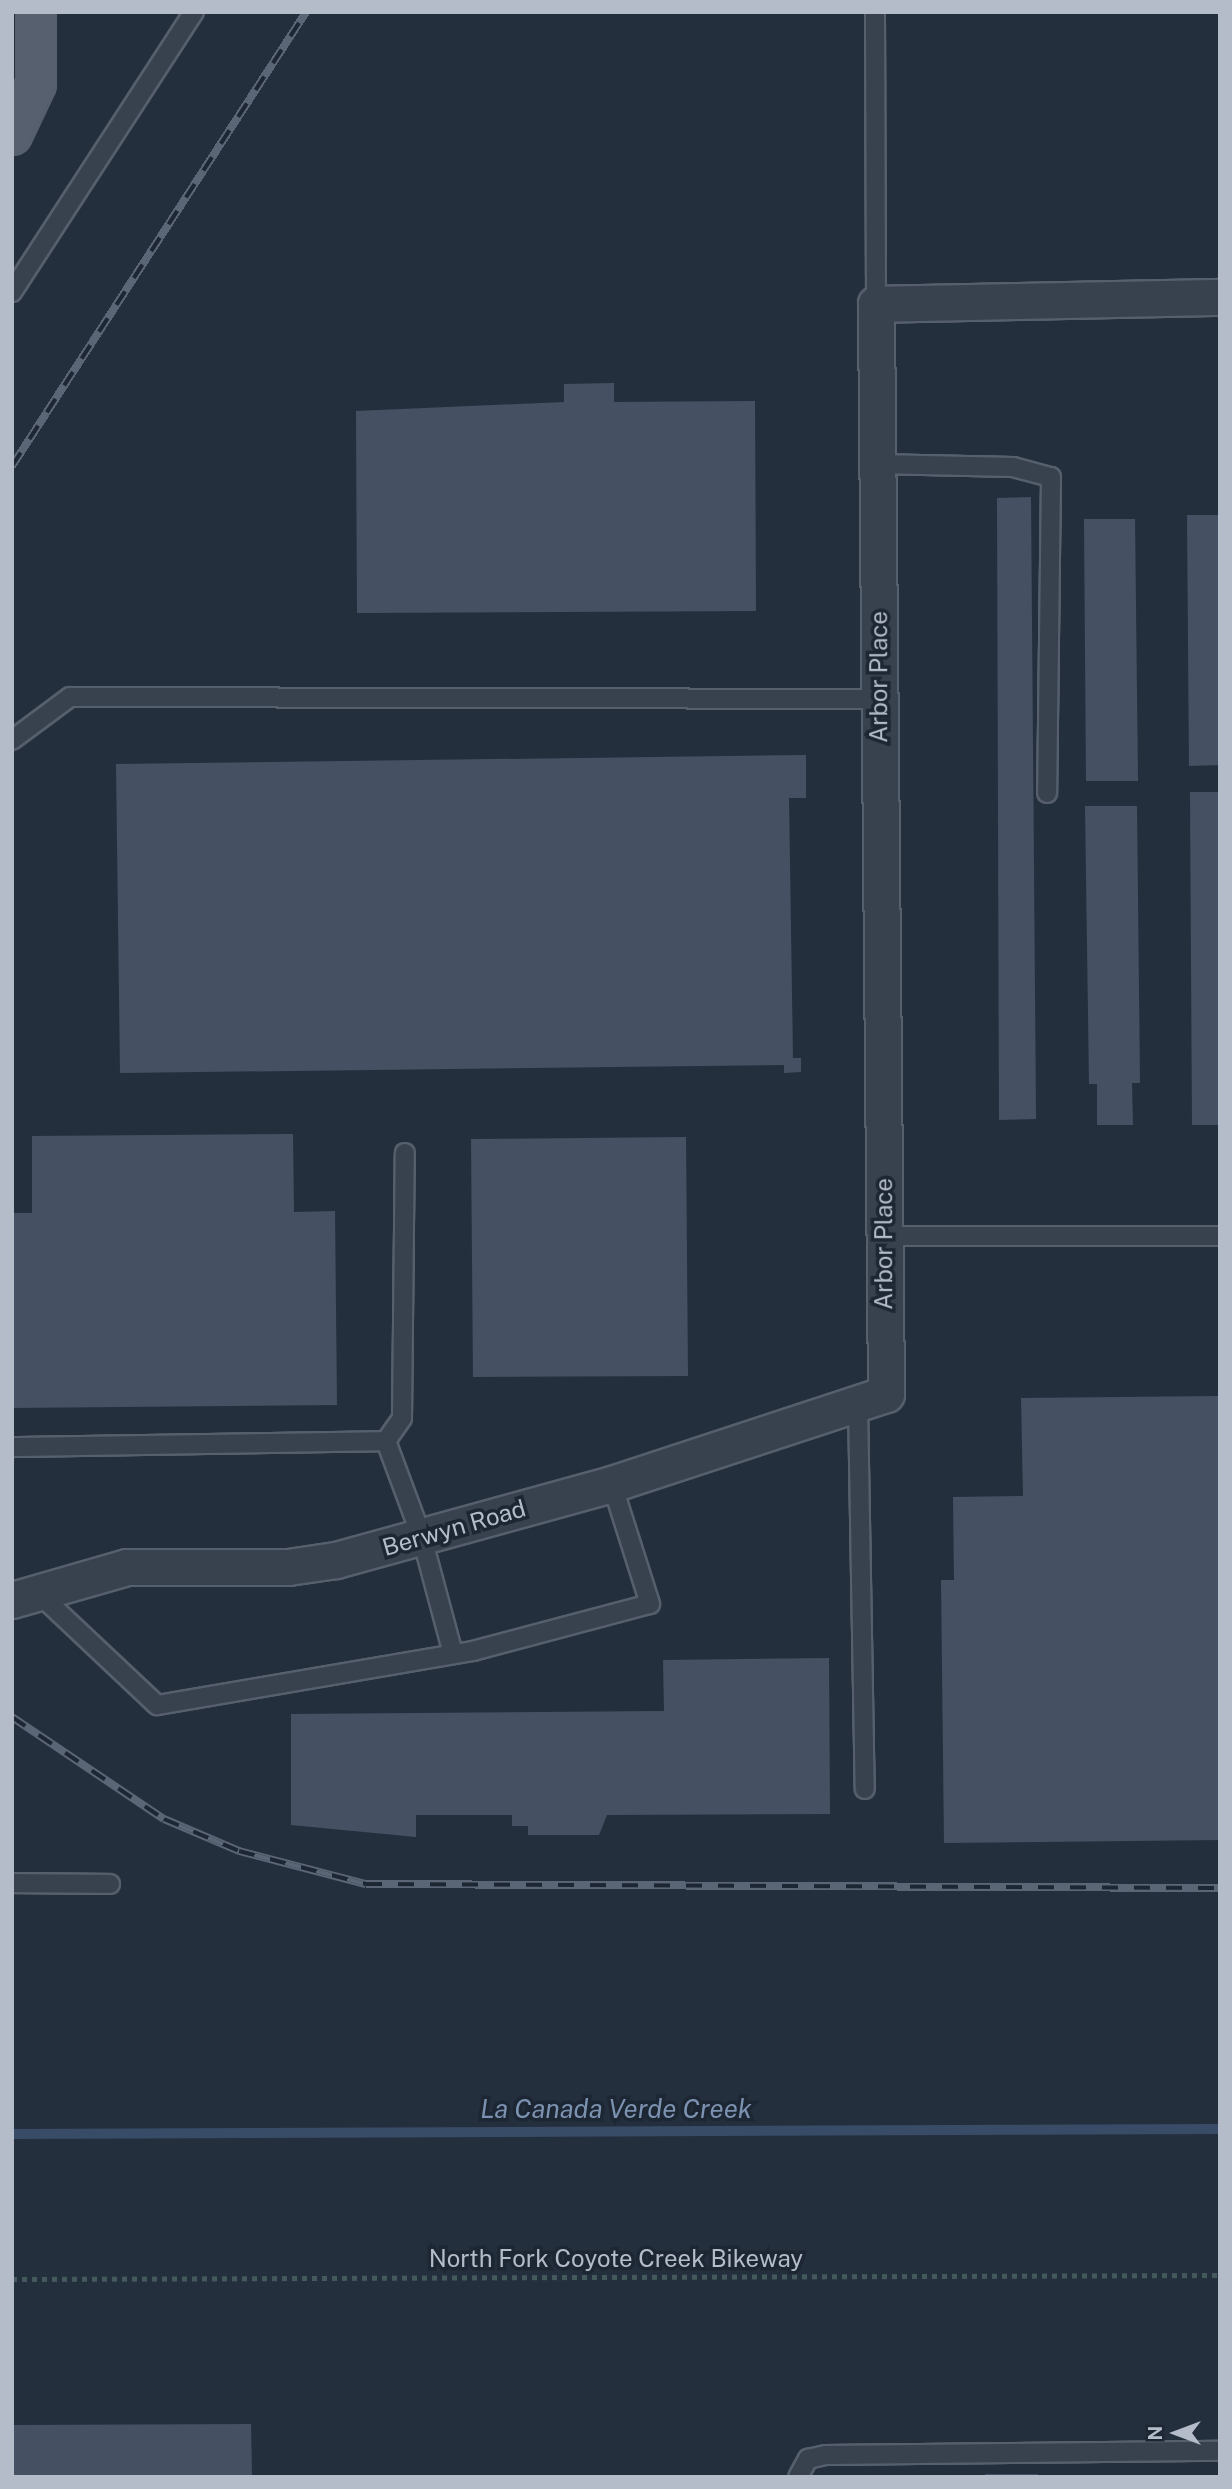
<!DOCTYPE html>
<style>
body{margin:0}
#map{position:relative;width:1232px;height:2489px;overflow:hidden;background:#242f3e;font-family:"Public Sans",sans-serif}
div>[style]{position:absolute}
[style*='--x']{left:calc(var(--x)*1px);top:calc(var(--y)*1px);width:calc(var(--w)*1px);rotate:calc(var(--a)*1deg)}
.stream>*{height:10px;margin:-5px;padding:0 5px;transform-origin:5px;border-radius:5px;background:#394c67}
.building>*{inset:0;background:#455162}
.path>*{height:4.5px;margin-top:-2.25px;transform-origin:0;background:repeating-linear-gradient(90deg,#44595c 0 5px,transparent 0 10px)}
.roads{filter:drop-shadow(2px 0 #565f6c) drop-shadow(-2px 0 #565f6c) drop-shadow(0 2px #565f6c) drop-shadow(0 -2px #565f6c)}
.lane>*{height:18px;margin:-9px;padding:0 9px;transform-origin:9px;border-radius:9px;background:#38414e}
.street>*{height:35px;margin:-17.5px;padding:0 17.5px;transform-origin:17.5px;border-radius:17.5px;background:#38414e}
.primary>*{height:38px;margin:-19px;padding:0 19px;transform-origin:19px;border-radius:19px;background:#56606e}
.rail>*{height:8px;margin-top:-4px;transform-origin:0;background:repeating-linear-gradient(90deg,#1d2633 0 16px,#5a6575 0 32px);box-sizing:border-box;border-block:2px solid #5a6575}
span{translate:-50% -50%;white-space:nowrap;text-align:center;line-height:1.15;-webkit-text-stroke:7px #1d2633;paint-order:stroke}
.street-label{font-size:24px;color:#b4bcc9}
.water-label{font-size:26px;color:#7c92b1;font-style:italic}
.frame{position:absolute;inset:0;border:14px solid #b4bcc9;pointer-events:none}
.north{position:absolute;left:1141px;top:2398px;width:70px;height:70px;-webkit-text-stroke:5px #1d2633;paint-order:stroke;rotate:270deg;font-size:19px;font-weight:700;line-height:28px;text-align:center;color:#b4bcc9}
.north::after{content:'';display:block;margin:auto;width:24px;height:32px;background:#b4bcc9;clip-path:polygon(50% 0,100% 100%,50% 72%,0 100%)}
</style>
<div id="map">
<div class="stream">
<i style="--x:12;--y:2134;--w:1208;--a:-0.24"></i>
</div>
<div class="building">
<i style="clip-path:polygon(614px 383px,614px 402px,755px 401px,756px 611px,357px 613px,356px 411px,564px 402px,564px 384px)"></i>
<i style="clip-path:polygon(1031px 497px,1036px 1119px,999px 1120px,997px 498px)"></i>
<i style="clip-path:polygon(1187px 515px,1220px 515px,1220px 765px,1189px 766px)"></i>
<i style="clip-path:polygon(1084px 519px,1135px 519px,1138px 781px,1086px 781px)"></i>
<i style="clip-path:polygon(806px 755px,806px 798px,789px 798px,793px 1058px,801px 1058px,801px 1072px,784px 1073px,784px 1065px,120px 1073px,116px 764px)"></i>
<i style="clip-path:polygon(1190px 792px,1220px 792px,1220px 1125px,1192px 1125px)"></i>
<i style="clip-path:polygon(1085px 806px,1137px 806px,1140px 1083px,1132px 1083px,1133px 1125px,1097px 1125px,1097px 1084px,1089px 1084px)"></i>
<i style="clip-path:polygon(293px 1134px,294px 1212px,335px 1211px,337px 1405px,12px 1408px,12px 1213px,32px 1213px,32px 1136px)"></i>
<i style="clip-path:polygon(686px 1137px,688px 1376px,473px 1377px,471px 1139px)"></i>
<i style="clip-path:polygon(1220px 1396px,1220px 1840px,944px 1843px,941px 1580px,954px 1580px,953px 1497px,1023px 1496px,1021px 1398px)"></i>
<i style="clip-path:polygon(829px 1658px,830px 1814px,607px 1815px,599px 1835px,528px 1835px,528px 1826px,512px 1826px,512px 1815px,416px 1815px,416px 1837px,291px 1825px,291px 1714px,664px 1711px,663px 1660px)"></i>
<i style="clip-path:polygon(251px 2424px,252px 2477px,12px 2477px,12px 2425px)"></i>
<i style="clip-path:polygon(985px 2474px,1038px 2474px,1038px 2477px,985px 2477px)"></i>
</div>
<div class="path">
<i style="--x:12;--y:2279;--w:1208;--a:-0.19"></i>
</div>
<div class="roads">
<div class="lane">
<i style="--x:875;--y:12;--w:292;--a:89.8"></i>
<i style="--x:12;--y:292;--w:334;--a:-57"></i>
<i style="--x:877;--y:464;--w:136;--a:1.3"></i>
<i style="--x:1013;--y:467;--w:39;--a:15"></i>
<i style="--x:1051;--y:477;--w:316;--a:90.7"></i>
<i style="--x:12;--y:740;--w:72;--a:-36.6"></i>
<i style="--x:70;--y:697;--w:809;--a:0.14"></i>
<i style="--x:884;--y:1236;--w:336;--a:0"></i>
<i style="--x:858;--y:1405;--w:384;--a:89"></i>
<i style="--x:386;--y:1441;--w:28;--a:-55"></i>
<i style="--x:402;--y:1418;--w:265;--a:-89.4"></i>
<i style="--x:12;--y:1447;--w:374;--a:-0.9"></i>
<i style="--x:386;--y:1441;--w:103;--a:69.6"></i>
<i style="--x:422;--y:1538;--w:120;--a:75"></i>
<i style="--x:37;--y:1592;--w:165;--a:43.3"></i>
<i style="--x:157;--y:1705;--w:321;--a:-9.7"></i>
<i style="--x:473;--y:1651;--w:183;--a:-14.9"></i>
<i style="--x:650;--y:1604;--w:126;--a:-107.6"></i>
<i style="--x:12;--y:1883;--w:98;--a:0.6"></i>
<i style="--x:798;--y:2477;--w:21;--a:-61"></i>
<i style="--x:808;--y:2459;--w:18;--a:-13"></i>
<i style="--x:826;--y:2455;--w:394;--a:-0.6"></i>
</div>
<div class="street">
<i style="--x:12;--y:1600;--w:120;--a:-16"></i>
<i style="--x:127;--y:1567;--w:161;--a:0"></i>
<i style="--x:288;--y:1567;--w:49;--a:-8.3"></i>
<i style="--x:336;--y:1560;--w:286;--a:-15.4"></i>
<i style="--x:612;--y:1484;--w:288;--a:-18.2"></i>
<i style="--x:886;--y:1394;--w:1090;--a:-90.53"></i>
<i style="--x:876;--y:304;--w:344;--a:-1.2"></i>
</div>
<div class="primary">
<i style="--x:12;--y:135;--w:56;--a:-64.8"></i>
<i style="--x:36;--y:84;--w:72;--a:-90"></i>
</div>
</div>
<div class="rail">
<i style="--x:12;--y:466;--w:541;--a:-57.07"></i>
<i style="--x:12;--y:1717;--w:183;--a:33.9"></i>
<i style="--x:164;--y:1819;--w:82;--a:23.1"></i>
<i style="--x:239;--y:1851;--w:131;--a:14.6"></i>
<i style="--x:366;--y:1884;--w:854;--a:0.27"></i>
</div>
<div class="street-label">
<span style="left:879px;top:677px;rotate:-90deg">Arbor Place</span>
<span style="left:884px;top:1244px;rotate:-90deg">Arbor Place</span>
<span style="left:454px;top:1528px;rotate:-16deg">Berwyn Road</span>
<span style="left:616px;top:2259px">North Fork Coyote Creek Bikeway</span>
</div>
<div class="water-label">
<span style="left:616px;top:2109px">La Canada Verde Creek</span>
</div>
<div class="frame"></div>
<div class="north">N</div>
</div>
